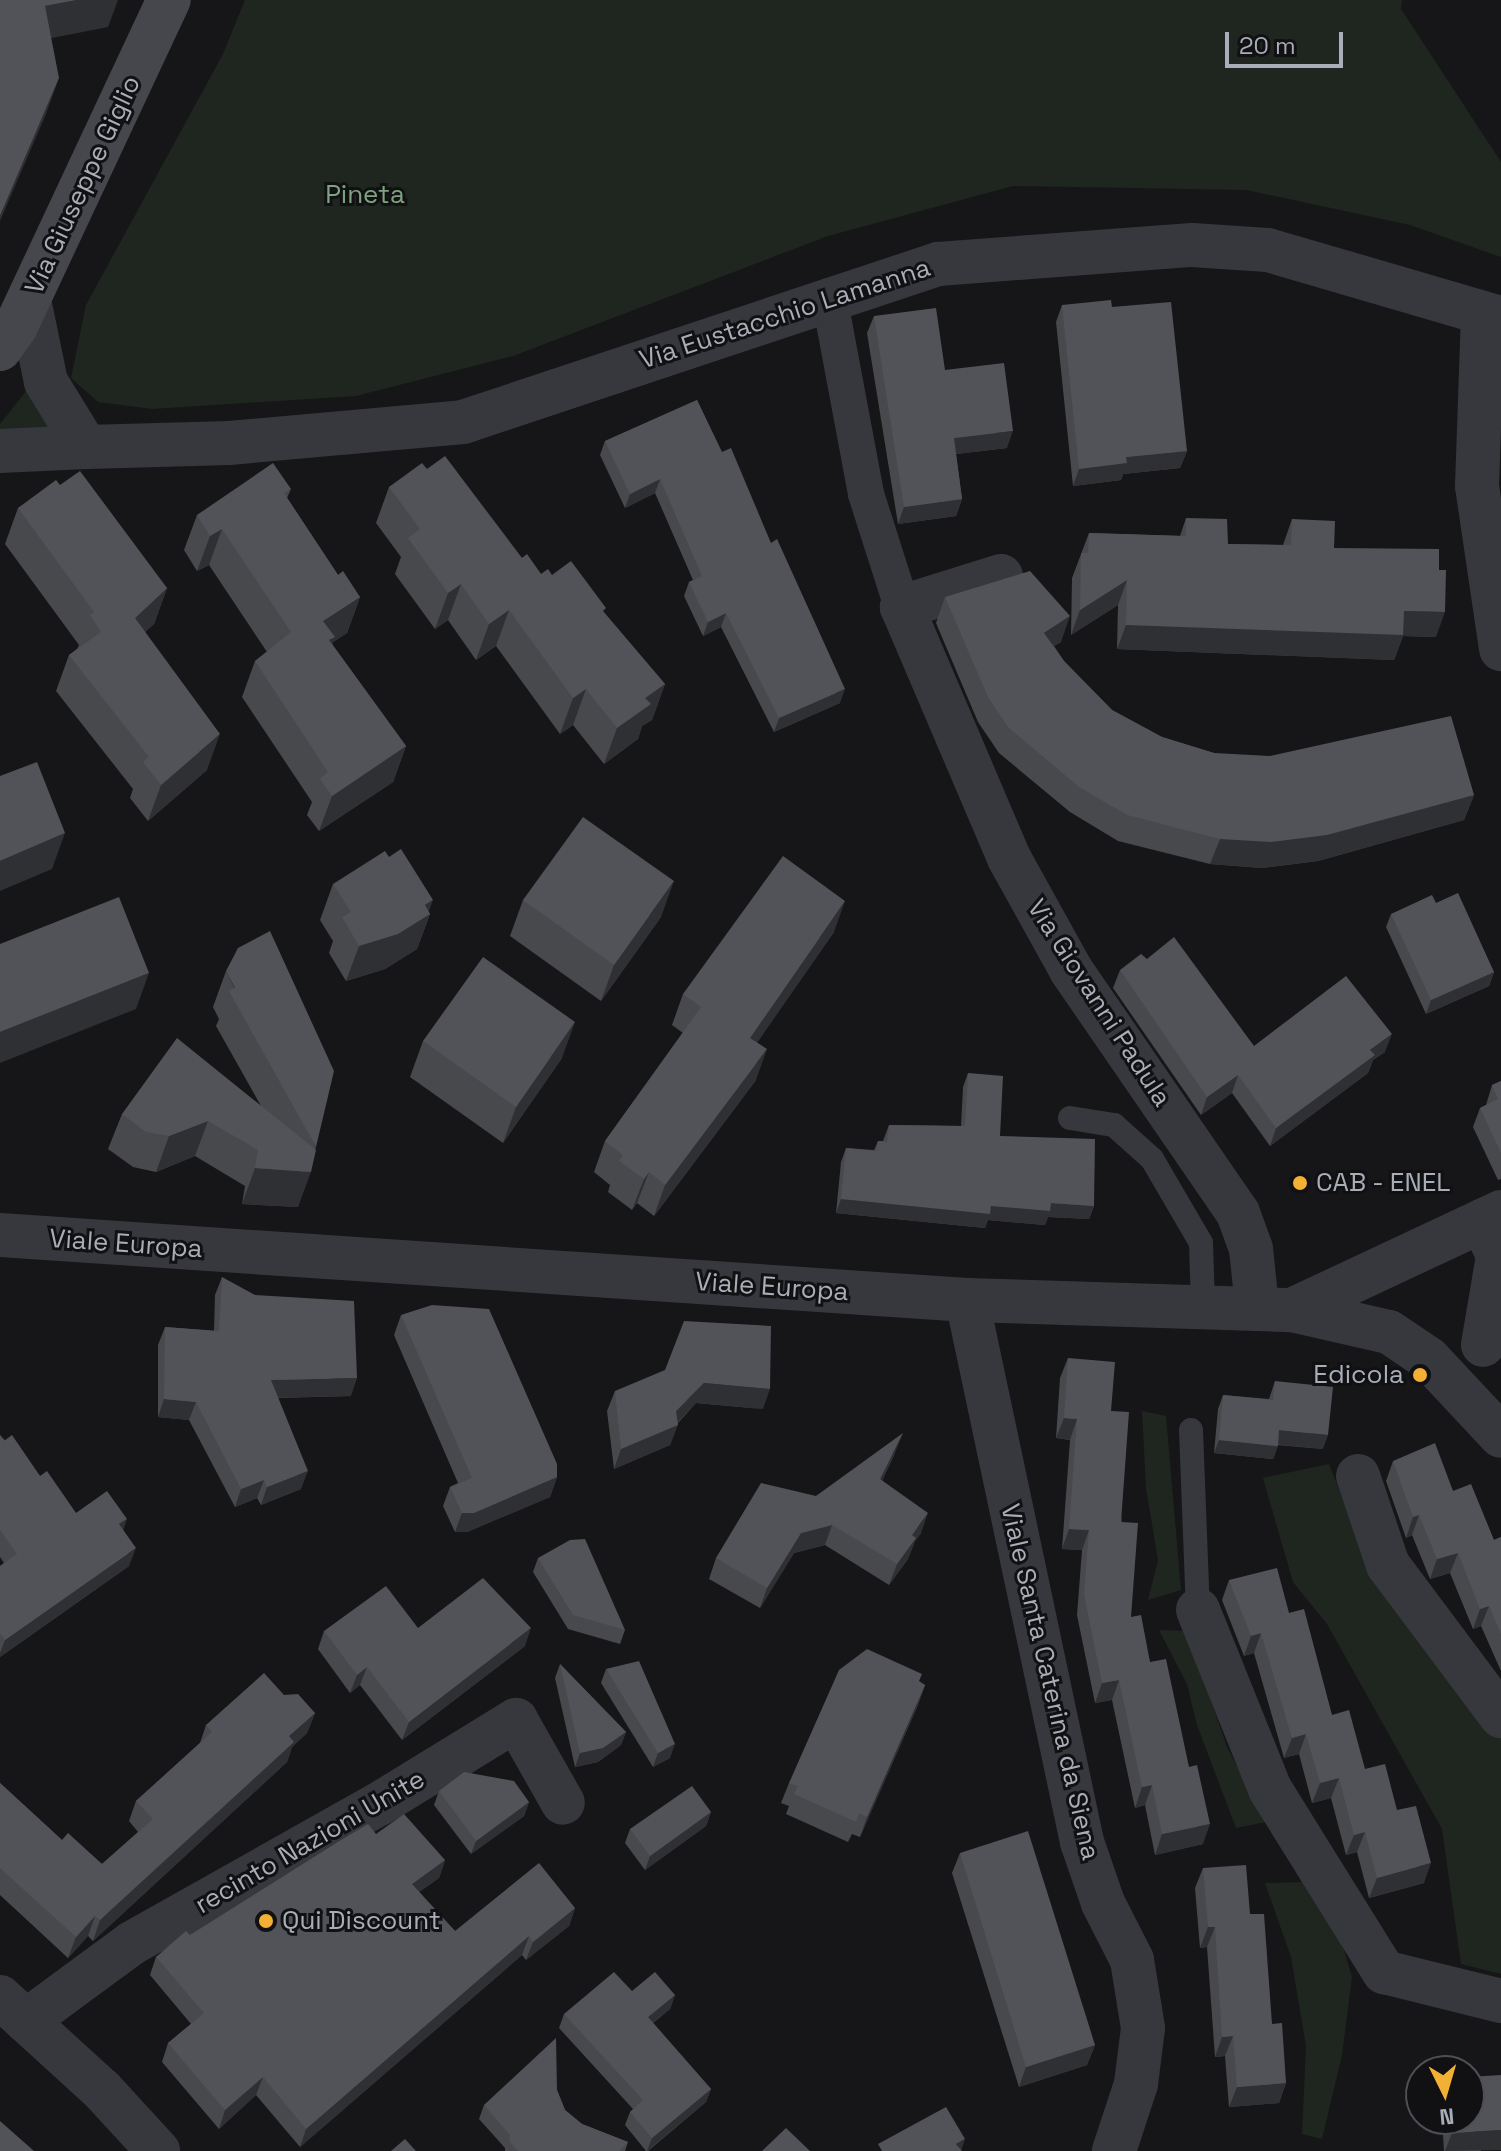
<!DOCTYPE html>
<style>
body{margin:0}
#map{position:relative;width:1501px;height:2151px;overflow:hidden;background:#161618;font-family:"Space Grotesk",sans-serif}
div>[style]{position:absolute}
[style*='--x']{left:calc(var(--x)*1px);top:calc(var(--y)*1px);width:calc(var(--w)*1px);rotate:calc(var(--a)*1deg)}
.green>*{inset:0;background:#1e261f}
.service>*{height:24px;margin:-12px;padding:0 12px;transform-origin:12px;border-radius:12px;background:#37383d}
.pedestrian>*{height:36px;margin:-18px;padding:0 18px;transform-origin:18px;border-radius:18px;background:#37383d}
.minor>*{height:44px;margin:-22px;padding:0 22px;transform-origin:22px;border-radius:22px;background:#37383d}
.secondary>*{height:44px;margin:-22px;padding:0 22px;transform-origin:22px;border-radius:22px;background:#45474d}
.wall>*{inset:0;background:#47494d}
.shaded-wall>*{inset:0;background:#2f3033}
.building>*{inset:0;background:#525359}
.dots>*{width:22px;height:22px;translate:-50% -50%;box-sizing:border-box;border:4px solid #111113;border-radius:50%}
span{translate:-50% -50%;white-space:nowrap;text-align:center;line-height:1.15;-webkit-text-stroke:6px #111113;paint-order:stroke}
.street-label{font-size:26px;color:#a8adb8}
.park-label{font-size:26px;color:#7fa381}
.poi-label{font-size:26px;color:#a8adb8}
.left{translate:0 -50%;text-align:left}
.right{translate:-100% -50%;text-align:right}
.north{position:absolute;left:1405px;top:2055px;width:80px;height:80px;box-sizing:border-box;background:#111113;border:2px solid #4d4f55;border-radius:50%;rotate:175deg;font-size:22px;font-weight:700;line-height:32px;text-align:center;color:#a8adb8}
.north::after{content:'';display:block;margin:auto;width:28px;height:36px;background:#f2b134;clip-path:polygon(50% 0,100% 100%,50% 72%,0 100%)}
.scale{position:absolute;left:1225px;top:32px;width:118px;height:36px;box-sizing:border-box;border:4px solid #a8adb8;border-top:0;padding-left:10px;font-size:24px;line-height:28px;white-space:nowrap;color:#a8adb8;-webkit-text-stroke:6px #111113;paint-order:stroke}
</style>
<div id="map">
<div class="green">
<i style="clip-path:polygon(245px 0,1402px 0,1401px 9px,1501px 162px,1501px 257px,1410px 225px,1246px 190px,1013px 186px,828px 236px,513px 356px,356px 396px,152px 409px,98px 402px,71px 378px,86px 305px,223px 54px)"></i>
<i style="clip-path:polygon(34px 381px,55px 430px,0 439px,0 424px)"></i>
<i style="clip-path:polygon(1142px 1411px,1166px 1416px,1181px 1590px,1148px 1600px,1158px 1560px,1146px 1488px)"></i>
<i style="clip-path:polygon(1329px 1464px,1364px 1553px,1501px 1738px,1501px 1974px,1461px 1964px,1442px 1829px,1327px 1624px,1293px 1582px,1263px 1478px)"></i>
<i style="clip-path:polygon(1159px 1630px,1187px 1631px,1227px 1747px,1266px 1822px,1236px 1828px,1197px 1725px,1187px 1684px)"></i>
<i style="clip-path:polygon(1305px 1882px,1343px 1947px,1352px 1977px,1342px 2055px,1322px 2139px,1302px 2134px,1306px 2046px,1291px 1957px,1265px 1883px)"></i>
</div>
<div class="service">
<i style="--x:1070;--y:1118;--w:45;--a:9"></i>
<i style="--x:1114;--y:1125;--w:51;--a:41.8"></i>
<i style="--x:1152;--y:1159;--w:97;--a:59.7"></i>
<i style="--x:1201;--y:1243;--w:62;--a:88.2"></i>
<i style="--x:1191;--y:1430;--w:180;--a:87.8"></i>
</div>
<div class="pedestrian">
<i style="--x:829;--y:296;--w:201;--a:79.4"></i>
<i style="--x:866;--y:494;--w:119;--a:72.3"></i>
</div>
<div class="minor">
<i style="--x:1483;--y:314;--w:172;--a:92"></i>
<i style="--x:1477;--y:486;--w:165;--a:81.6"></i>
<i style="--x:86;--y:447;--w:143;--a:-1.6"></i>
<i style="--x:229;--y:443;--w:235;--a:-5.1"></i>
<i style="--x:463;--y:422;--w:501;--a:-18.4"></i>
<i style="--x:938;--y:264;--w:255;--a:-4.3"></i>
<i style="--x:1192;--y:245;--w:76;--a:3.8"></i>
<i style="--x:1268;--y:250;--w:243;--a:16.3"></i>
<i style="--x:0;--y:451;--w:86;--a:-2.7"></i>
<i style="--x:86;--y:447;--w:76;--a:-121.6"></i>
<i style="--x:46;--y:382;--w:84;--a:-101.7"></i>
<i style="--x:1001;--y:576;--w:104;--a:162.6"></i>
<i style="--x:902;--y:607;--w:273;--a:66.9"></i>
<i style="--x:1009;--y:858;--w:128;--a:61"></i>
<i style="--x:1071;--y:970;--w:295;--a:55.5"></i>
<i style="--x:1238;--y:1213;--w:38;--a:70"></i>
<i style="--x:1251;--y:1249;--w:57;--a:84"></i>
<i style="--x:1482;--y:1221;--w:38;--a:65"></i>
<i style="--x:1498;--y:1256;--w:90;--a:99.6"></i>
<i style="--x:0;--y:1235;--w:969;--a:3.85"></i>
<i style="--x:967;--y:1300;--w:325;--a:1.8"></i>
<i style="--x:1292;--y:1310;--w:99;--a:12.8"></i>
<i style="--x:1389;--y:1332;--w:48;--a:34"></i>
<i style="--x:1429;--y:1359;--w:105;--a:46.9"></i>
<i style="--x:967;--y:1300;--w:554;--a:78.02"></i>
<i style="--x:1082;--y:1842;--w:65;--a:71"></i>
<i style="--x:1103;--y:1903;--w:64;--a:63"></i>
<i style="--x:1132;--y:1960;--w:69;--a:80.8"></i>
<i style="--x:1143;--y:2028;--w:56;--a:97.1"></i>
<i style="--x:1136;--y:2084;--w:71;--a:108.2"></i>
<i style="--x:1292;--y:1310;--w:231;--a:-25.1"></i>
<i style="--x:1358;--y:1476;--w:94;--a:71.4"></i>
<i style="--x:1388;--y:1565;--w:189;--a:53.2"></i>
<i style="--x:1198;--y:1610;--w:193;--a:68.1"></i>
<i style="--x:1270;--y:1789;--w:216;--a:58.1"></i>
<i style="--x:1384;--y:1972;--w:121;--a:13.9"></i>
<i style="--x:0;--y:1997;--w:138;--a:42.4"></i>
<i style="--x:102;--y:2090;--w:83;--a:47.4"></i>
<i style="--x:26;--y:2021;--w:132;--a:-36.3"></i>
<i style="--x:132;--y:1943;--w:283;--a:-29.4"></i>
<i style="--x:379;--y:1804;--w:161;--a:-31.5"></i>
<i style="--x:516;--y:1720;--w:95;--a:60.5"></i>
</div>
<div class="secondary">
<i style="--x:0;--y:349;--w:28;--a:-55"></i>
<i style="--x:16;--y:326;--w:360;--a:-64.9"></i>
</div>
<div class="wall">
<i style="clip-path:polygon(1062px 305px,1112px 307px,1187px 451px,1180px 468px,1123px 474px,1121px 480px,1073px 486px,1056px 322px)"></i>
<i style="clip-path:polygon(874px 316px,945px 370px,1007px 448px,956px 454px,962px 499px,956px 516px,898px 524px,867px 333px)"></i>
<i style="clip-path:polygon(697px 400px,840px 703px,774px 732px,721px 627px,703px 636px,684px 596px,689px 582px,693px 580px,655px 493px,625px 508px,600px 455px,605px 441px)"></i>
<i style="clip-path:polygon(427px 469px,522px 558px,541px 574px,552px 575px,604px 613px,665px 684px,652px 720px,642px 726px,638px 739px,604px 764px,573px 725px,560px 734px,496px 646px,476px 660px,448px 620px,435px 629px,395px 574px,401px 557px,376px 523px,389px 487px)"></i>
<i style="clip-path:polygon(60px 485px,167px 588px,154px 624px,145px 632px,207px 770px,148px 821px,130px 798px,133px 789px,56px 691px,69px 655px,77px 649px,79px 645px,5px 544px,18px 508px)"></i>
<i style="clip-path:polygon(291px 489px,287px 498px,338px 575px,360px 597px,347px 633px,333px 642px,332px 644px,406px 746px,393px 782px,319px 831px,307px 815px,312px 802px,242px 697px,255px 661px,267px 652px,209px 565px,197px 571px,184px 550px,197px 515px)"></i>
<i style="clip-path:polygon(1186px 518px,1228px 544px,1283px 545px,1292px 519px,1334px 548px,1436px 637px,1403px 636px,1394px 660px,1117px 649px,1118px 605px,1071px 635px,1072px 578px,1089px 533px,1180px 536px)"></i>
<i style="clip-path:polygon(945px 597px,1061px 642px,1054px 646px,1064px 661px,1112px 710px,1162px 737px,1214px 753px,1474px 795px,1464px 820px,1318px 861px,1262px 868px,1210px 864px,1118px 841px,1070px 812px,999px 753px,978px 722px,936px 623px)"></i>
<i style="clip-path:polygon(333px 884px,428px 911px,430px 914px,417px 949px,385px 969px,346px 981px,329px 953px,333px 941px,320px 920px)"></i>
<i style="clip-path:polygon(523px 900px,661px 917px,601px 1001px,510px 936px)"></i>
<i style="clip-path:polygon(1436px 903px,1494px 972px,1489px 986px,1426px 1014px,1386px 927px,1391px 914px)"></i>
<i style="clip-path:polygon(834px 932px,757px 1042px,756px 1080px,654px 1216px,637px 1203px,632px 1210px,608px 1192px,610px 1185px,594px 1172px,605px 1141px,683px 1033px,672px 1025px,683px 994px)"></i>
<i style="clip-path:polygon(1120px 970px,1254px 1046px,1385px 1052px,1373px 1060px,1368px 1073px,1270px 1146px,1232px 1093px,1201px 1115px,1113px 988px)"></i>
<i style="clip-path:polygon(226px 971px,316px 1147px,298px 1207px,242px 1204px,245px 1186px,195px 1156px,156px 1172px,133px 1167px,108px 1149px,122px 1114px,261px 1106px,216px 1026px,219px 1019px,213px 1007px)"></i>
<i style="clip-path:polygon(423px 1041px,562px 1058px,503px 1143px,410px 1077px)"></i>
<i style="clip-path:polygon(968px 1073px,1000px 1136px,1094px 1206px,1089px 1219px,1048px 1217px,1045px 1225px,988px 1220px,985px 1228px,836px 1213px,841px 1162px,846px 1148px,874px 1150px,878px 1141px,883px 1141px,889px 1125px,961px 1126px,963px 1087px)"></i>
<i style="clip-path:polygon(1501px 1081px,1501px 1179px,1498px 1180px,1473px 1127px,1480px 1108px,1486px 1105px,1492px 1085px)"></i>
<i style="clip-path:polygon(222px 1277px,351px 1396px,278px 1398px,301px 1489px,261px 1505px,257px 1498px,235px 1507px,189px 1420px,158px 1417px,158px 1345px,165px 1327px,214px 1331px,215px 1295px)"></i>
<i style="clip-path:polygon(401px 1315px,557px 1477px,550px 1497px,467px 1532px,455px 1532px,443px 1506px,450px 1487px,458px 1483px,394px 1335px)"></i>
<i style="clip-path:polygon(1068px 1358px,1111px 1411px,1131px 1617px,1150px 1662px,1203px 1844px,1155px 1855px,1145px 1805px,1135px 1808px,1112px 1700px,1095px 1703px,1077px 1615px,1082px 1550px,1062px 1549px,1070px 1440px,1056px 1438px,1060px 1378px)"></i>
<i style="clip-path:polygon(1275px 1381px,1323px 1449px,1278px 1445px,1273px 1459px,1214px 1453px,1218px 1409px,1223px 1395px,1269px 1399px)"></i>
<i style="clip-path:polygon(615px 1391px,763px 1409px,696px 1403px,678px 1423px,670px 1445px,614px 1469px,607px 1411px)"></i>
<i style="clip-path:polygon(0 1435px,76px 1513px,123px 1530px,129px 1566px,0 1657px,0 1566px,4px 1563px,0 1557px)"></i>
<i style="clip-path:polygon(895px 1453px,882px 1481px,921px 1533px,915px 1541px,908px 1559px,889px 1585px,825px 1545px,794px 1553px,760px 1608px,709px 1579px,716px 1558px,816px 1496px)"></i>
<i style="clip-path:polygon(1393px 1461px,1453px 1491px,1494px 1540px,1501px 1537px,1501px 1671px,1481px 1626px,1473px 1629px,1450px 1573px,1430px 1579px,1412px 1535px,1406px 1538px,1386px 1481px)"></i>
<i style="clip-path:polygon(538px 1558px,625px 1630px,620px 1644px,568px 1629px,533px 1572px)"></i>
<i style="clip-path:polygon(1229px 1580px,1289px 1613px,1332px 1715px,1365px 1769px,1397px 1810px,1424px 1883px,1369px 1898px,1357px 1852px,1346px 1855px,1331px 1798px,1312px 1803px,1299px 1754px,1284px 1758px,1254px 1653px,1244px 1656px,1222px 1600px)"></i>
<i style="clip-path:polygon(418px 1628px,525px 1646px,402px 1740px,360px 1685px,350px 1693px,318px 1649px,324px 1631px)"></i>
<i style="clip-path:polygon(560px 1664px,626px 1732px,621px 1745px,598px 1762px,575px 1767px,555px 1678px)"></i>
<i style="clip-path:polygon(606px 1669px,670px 1758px,653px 1767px,601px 1683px)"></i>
<i style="clip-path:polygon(919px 1682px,925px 1685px,918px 1705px,860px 1837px,852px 1834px,848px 1842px,786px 1814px,789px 1806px,781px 1803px,789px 1783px)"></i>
<i style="clip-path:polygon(284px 1695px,315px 1713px,307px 1733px,292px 1747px,287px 1762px,93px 1941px,88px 1936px,68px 1958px,0 1895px,0 1783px,62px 1840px,102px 1864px,138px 1832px,129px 1821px,136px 1801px,200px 1743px,206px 1725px)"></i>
<i style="clip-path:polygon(439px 1791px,529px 1802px,524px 1816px,471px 1854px,434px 1805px)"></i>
<i style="clip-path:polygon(711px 1812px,706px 1826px,645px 1870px,625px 1843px,630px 1829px)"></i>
<i style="clip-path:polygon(376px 1834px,445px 1860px,439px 1878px,419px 1892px,455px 1931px,575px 1908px,569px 1926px,526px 1960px,522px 1955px,300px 2147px,256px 2095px,219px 2129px,162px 2062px,168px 2043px,191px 2024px,150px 1975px,156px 1957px,190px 1935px)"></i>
<i style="clip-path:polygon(960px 1853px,1095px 2045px,1087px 2065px,1019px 2087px,952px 1873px)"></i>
<i style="clip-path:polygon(1203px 1868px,1250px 1914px,1272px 2024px,1286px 2083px,1279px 2103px,1229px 2107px,1225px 2056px,1215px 2057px,1207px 1947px,1200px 1948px,1195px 1888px)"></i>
<i style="clip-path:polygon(632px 1991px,675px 1995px,670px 2009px,653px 2023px,711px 2089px,706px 2102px,648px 2151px,646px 2151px,625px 2125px,630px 2112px,633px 2109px,559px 2028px,564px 2014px)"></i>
<i style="clip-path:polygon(557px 2090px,565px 2110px,582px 2124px,628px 2142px,625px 2151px,505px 2151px,505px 2148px,479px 2119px,484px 2105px)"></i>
<i style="clip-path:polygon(1442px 2119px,1469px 2119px,1481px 2151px,1444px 2151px)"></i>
</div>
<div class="shaded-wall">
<i style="clip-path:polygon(77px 0,118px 0,108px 27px,32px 42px,45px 6px)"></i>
<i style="clip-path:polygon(59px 78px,46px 114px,0 221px,0 216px)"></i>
<i style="clip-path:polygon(1013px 431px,1007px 448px,948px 455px,954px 438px)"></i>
<i style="clip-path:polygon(1187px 451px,1180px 468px,1123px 474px,1121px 480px,1073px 486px,1079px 469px,1126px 457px)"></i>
<i style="clip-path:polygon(660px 479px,655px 493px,625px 508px,630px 494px)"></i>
<i style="clip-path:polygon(962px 499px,956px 516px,898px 524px,904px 507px)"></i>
<i style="clip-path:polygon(222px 529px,209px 565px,197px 571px,210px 536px)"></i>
<i style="clip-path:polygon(1127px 580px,1118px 605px,1071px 635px,1080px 610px)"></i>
<i style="clip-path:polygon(461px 584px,448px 620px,435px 629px,448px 593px)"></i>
<i style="clip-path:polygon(167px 588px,154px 624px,122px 654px,135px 618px)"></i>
<i style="clip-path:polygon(360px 597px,347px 633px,333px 642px,322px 673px,323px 621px)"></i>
<i style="clip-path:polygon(509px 610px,496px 646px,476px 660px,489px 624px)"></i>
<i style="clip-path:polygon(1404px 611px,1445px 612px,1436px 637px,1403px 636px,1394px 660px,1117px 649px,1126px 625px)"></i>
<i style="clip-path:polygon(726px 613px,721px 627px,703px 636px,708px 622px)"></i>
<i style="clip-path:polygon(1070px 616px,1061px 642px,1035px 658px,1044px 633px)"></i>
<i style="clip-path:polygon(665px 684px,652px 720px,642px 726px,638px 739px,604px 764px,617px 728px,645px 698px)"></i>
<i style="clip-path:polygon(586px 689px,573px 725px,560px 734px,573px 698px)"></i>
<i style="clip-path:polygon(845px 689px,840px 703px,774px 732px,779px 718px)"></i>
<i style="clip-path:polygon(220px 734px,207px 770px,148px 821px,161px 785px)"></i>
<i style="clip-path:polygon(406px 746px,393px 782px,319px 831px,332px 796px)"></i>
<i style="clip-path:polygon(1474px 795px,1464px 820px,1318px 861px,1262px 868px,1210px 864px,1220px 839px)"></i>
<i style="clip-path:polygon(65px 833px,52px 869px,0 891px,0 861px)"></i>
<i style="clip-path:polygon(674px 881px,661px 917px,601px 1001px,614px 965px)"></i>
<i style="clip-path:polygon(433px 900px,427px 916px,430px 914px,417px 949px,385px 969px,346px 981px,359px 946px)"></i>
<i style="clip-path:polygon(845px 901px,834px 932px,739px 1069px,750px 1038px)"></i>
<i style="clip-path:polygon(1494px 972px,1489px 986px,1426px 1014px,1431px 1000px)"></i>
<i style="clip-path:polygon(149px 973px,136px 1009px,0 1063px,0 1032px)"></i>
<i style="clip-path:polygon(575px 1022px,562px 1058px,503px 1143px,516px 1107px)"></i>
<i style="clip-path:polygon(1392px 1034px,1385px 1052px,1373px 1060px,1368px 1073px,1270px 1146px,1276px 1128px,1370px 1050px)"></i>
<i style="clip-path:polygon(767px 1049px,756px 1080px,654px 1216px,665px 1185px)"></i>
<i style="clip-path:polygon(1238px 1075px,1232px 1093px,1201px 1115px,1207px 1097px)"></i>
<i style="clip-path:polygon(208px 1121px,195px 1156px,156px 1172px,169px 1136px)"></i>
<i style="clip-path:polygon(255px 1168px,311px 1172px,298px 1207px,242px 1204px)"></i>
<i style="clip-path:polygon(649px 1172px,637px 1203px,632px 1210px,644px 1179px)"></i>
<i style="clip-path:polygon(841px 1199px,991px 1206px,1051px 1203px,1094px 1206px,1089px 1219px,1048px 1217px,1045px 1225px,988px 1220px,985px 1228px,836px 1213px)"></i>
<i style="clip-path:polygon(357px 1378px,351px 1396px,264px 1398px,271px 1380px)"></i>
<i style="clip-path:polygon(704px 1383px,770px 1389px,763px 1409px,696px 1403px,674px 1426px,678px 1425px,670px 1445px,614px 1469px,621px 1449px,676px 1411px)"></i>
<i style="clip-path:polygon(164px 1399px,196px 1402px,189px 1420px,158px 1417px)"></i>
<i style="clip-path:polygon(1064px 1418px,1077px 1419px,1070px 1440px,1056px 1438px)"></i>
<i style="clip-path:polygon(1279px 1430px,1328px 1435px,1323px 1449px,1274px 1444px)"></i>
<i style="clip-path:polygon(903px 1433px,895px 1453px,873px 1500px,880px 1479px)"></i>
<i style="clip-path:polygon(1219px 1440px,1278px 1446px,1273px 1459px,1214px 1453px)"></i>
<i style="clip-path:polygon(308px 1471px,301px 1489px,261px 1505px,267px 1487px)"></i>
<i style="clip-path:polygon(557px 1477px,550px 1497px,467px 1532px,455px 1532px,462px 1513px)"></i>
<i style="clip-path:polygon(264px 1480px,257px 1498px,235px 1507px,241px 1489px)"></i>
<i style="clip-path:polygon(928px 1513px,921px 1533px,915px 1541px,908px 1559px,889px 1585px,897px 1564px,912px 1535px)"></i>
<i style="clip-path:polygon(1419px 1515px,1412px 1535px,1406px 1538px,1413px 1517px)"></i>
<i style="clip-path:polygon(127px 1519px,121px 1537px,119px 1524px)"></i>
<i style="clip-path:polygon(832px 1525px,825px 1545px,794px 1553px,760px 1608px,767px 1588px,801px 1533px)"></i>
<i style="clip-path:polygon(1069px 1529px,1089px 1530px,1082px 1550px,1062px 1549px)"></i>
<i style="clip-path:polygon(136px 1548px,129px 1566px,0 1657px,0 1653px,5px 1640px)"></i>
<i style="clip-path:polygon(1458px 1553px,1450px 1573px,1430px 1579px,1437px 1559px)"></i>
<i style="clip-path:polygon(1489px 1606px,1481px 1626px,1473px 1629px,1480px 1609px)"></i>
<i style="clip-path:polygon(531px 1628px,525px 1646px,402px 1740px,409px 1722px)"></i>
<i style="clip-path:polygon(1261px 1633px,1254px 1653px,1244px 1656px,1251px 1636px)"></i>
<i style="clip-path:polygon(367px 1667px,360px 1685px,350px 1693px,357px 1675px)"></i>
<i style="clip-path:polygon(1119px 1680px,1112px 1700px,1095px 1703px,1102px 1683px)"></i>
<i style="clip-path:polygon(925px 1685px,918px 1705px,860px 1837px,867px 1817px)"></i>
<i style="clip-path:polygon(315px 1713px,307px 1733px,292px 1747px,287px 1762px,93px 1941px,100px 1920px,289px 1736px)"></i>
<i style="clip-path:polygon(626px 1732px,621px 1745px,598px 1762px,575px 1767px,580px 1753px)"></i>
<i style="clip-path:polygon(1306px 1734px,1299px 1754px,1284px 1758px,1292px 1738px)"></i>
<i style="clip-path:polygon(675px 1744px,670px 1758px,653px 1767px,658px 1753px)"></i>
<i style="clip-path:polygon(1339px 1778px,1331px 1798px,1312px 1803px,1320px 1783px)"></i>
<i style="clip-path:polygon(1152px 1785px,1145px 1805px,1135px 1808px,1142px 1787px)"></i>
<i style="clip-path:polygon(529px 1802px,524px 1816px,471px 1854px,476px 1841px)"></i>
<i style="clip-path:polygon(711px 1812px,706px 1826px,645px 1870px,650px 1856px)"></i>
<i style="clip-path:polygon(1210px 1824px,1203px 1844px,1155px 1855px,1162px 1834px)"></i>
<i style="clip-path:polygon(1365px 1832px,1357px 1852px,1346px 1855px,1354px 1835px)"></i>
<i style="clip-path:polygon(445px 1860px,439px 1878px,405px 1902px,412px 1884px)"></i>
<i style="clip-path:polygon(1431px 1863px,1424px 1883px,1369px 1898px,1377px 1878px)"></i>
<i style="clip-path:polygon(575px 1908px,569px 1926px,526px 1960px,533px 1942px)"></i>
<i style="clip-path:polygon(95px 1916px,88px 1936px,68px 1958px,76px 1937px)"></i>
<i style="clip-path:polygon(1208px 1927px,1215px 1927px,1207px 1947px,1200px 1948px)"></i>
<i style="clip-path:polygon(529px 1936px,522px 1955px,300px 2147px,306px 2129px)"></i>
<i style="clip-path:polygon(675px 1995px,670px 2009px,642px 2031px,648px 2017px)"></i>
<i style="clip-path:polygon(1233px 2036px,1225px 2056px,1215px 2057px,1222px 2037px)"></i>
<i style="clip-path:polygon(1095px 2045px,1087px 2065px,1019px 2087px,1026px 2067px)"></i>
<i style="clip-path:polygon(263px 2077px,256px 2095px,219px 2129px,225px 2110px)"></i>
<i style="clip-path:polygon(1286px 2083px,1279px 2103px,1229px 2107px,1237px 2087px)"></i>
<i style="clip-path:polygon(711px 2089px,706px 2102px,647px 2151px,652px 2138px)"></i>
<i style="clip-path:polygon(1501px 2130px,1501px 2150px,1445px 2151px,1452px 2133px)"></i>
<i style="clip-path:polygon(965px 2139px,961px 2151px,956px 2144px)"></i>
</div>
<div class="building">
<i style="clip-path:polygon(0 0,77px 0,45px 6px,59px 78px,0 216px)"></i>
<i style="clip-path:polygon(1111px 300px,1112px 307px,1171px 302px,1187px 451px,1126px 457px,1127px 463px,1079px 469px,1062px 305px)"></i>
<i style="clip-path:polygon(936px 308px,945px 370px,1004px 363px,1013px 431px,954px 438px,962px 499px,904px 507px,874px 316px)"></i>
<i style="clip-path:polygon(697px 400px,722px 452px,731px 448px,771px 543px,777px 539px,845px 689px,779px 718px,726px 613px,708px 622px,689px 582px,702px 576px,660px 479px,630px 494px,605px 441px)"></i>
<i style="clip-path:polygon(445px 456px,522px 558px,527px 554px,541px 574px,548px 569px,552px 575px,571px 561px,606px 608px,603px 611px,665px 684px,645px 698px,651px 704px,617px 728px,586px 689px,573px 698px,509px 610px,489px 624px,461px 584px,448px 593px,408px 538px,420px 529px,389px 487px,422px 463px,427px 469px)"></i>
<i style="clip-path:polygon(273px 463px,291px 489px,284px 493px,338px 575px,343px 571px,360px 597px,323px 621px,335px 637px,329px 640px,406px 746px,332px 796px,320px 779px,328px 772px,255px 661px,291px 632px,222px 529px,210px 536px,197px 515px)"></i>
<i style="clip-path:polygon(80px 471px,167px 588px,135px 618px,220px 734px,161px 785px,143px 762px,149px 757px,69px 655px,101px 632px,90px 615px,94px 612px,18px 508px,56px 480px,60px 485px)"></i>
<i style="clip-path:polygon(1186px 518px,1227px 519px,1228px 544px,1291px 545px,1292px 519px,1335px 521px,1334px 548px,1439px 549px,1439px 570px,1446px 570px,1445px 612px,1404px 611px,1403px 635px,1126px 625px,1127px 580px,1080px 610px,1081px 553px,1088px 553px,1089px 533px,1186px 536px)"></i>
<i style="clip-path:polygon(1030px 571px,1070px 616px,1044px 633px,1064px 661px,1112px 710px,1162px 737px,1214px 753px,1270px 756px,1451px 716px,1474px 795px,1327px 835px,1271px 842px,1220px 839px,1127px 815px,1079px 787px,1008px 727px,988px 697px,945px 597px)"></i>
<i style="clip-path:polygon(37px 762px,65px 833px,0 861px,0 776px)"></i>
<i style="clip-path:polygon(583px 817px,674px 881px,614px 965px,523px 900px)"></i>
<i style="clip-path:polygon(401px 849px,433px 900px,425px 905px,430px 914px,398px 934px,359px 946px,342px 917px,351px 912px,333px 884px,385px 851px,389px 857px)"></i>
<i style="clip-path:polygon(783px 856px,845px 901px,750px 1038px,767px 1049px,665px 1185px,649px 1172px,644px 1179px,619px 1161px,623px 1155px,605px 1141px,701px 1007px,683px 994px)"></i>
<i style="clip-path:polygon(1458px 893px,1494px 972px,1431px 1000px,1391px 914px,1432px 895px,1436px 903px)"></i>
<i style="clip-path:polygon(119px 897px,149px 973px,0 1032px,0 944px)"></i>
<i style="clip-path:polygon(270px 931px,334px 1071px,316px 1147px,229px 991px,235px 988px,226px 971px,238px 948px)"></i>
<i style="clip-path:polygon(1174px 937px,1254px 1046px,1346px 976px,1392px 1034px,1370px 1050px,1375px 1055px,1276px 1128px,1238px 1075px,1207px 1097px,1120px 970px,1141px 954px,1147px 959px)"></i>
<i style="clip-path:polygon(483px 957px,575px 1022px,516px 1107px,423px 1041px)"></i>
<i style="clip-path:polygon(177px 1038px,316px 1150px,311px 1172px,255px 1168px,258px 1150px,208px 1121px,169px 1136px,146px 1132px,122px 1114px)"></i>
<i style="clip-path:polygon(968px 1073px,1003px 1076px,1000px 1136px,1095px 1139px,1094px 1206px,1051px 1203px,1050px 1211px,991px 1206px,990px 1214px,841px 1199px,846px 1148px,876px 1151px,878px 1141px,887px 1142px,889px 1125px,965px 1126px)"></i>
<i style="clip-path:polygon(1501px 1081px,1501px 1153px,1480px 1108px,1498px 1099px,1492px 1085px)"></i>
<i style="clip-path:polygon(222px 1277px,255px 1295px,354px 1301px,357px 1378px,271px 1380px,308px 1471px,267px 1487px,264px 1480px,241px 1489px,196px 1402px,164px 1399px,165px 1327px,219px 1331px)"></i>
<i style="clip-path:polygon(432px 1305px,489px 1309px,557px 1464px,557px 1477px,474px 1513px,462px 1513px,450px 1487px,472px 1478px,401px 1315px)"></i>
<i style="clip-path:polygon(684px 1321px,771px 1326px,770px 1389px,704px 1383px,676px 1411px,678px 1425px,621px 1449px,615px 1391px,665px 1370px)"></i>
<i style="clip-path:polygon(1068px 1358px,1115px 1362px,1111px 1411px,1129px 1412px,1121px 1522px,1138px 1523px,1131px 1617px,1141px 1615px,1150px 1662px,1166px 1659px,1189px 1767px,1197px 1765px,1210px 1824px,1162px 1834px,1152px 1785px,1142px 1787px,1119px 1680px,1102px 1683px,1084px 1594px,1089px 1530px,1069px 1529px,1077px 1419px,1064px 1418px)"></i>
<i style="clip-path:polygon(1275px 1381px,1333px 1387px,1328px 1435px,1279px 1430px,1278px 1446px,1219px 1440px,1223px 1395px,1273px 1400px)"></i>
<i style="clip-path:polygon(903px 1433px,880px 1479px,928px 1513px,912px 1535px,916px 1538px,897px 1564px,832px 1525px,801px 1533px,767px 1588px,716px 1558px,761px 1483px,816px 1496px)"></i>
<i style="clip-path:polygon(0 1435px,4px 1441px,12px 1435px,40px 1476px,47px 1471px,76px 1513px,107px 1491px,127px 1519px,119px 1524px,136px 1548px,5px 1640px,0 1633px,0 1566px,17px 1554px,0 1530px)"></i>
<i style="clip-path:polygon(1435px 1443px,1453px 1491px,1471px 1484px,1494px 1540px,1501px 1537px,1501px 1634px,1489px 1606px,1480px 1609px,1458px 1553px,1437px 1559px,1419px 1515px,1413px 1517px,1393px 1461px)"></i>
<i style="clip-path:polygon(585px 1539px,625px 1630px,573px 1615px,538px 1558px,570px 1540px)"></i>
<i style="clip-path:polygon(1277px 1568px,1289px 1613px,1304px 1609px,1332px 1715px,1349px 1710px,1365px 1769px,1385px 1764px,1397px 1810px,1416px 1806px,1431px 1863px,1377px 1878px,1365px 1832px,1354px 1835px,1339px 1778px,1320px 1783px,1306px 1734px,1292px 1738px,1261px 1633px,1251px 1636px,1229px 1580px)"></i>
<i style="clip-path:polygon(483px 1578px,531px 1628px,409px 1722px,367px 1667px,357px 1675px,324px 1631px,386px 1586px,418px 1628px)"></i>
<i style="clip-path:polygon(867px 1649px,922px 1674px,919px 1681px,925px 1685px,867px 1817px,859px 1813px,856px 1822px,794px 1794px,798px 1786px,789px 1783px,839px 1670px)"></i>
<i style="clip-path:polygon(639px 1661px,675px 1744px,658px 1753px,606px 1669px)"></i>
<i style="clip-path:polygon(560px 1664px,626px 1732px,603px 1748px,580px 1753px)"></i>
<i style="clip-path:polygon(264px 1673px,284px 1695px,298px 1694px,315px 1713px,289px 1736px,294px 1742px,100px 1920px,95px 1916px,76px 1937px,0 1868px,0 1783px,62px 1840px,68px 1833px,102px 1864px,153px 1819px,136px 1801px,212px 1732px,206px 1725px)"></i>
<i style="clip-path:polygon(464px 1772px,514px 1781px,529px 1802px,476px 1841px,439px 1791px)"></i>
<i style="clip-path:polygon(692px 1786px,711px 1812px,650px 1856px,630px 1829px)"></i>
<i style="clip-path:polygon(404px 1814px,445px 1860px,412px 1884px,455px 1931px,539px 1863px,575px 1908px,533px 1942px,529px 1936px,306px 2129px,263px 2077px,225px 2110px,168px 2043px,204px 2013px,156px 1957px,186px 1931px,190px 1935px,341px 1840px,368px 1824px,376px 1834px)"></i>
<i style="clip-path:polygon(1028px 1831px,1095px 2045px,1026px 2067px,960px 1853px)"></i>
<i style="clip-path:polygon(1246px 1865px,1250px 1914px,1264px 1914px,1272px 2024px,1282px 2023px,1286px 2083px,1237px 2087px,1233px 2036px,1222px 2037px,1215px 1927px,1208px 1927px,1203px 1868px)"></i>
<i style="clip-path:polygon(614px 1972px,632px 1991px,655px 1972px,675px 1995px,648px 2017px,711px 2089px,652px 2138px,630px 2112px,643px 2100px,564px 2014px)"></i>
<i style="clip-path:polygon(556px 2038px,557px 2090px,565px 2110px,582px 2124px,628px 2142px,619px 2151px,518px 2151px,510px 2142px,510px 2135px,484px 2105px)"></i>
<i style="clip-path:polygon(1501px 2075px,1501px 2130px,1452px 2133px,1451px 2119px,1469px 2119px,1469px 2077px)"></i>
<i style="clip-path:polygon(946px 2107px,965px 2139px,956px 2144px,962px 2151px,882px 2151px,878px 2144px)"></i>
<i style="clip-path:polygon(0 2121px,34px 2151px,0 2151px)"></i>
<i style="clip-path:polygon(786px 2128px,810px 2151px,762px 2151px)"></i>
<i style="clip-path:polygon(405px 2139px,416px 2151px,391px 2151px)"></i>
</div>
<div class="dots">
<i style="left:1300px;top:1183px;background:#f2b134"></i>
<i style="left:1420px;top:1375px;background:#f2b134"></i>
<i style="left:266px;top:1921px;background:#f2b134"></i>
</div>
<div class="street-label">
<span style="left:83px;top:185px;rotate:-65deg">Via Giuseppe Giglio</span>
<span style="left:785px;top:314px;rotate:-18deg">Via Eustacchio Lamanna</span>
<span style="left:1099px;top:1003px;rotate:57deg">Via Giovanni Padula</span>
<span style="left:126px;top:1244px;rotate:4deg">Viale Europa</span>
<span style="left:772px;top:1287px;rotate:4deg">Viale Europa</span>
<span style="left:1050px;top:1682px;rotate:77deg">Viale Santa Caterina da Siena</span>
<span style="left:310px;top:1842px;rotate:-30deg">recinto Nazioni Unite</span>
</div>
<div class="park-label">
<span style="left:365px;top:195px">Pineta</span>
</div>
<div class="poi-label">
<span class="left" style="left:1316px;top:1183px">CAB - ENEL</span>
<span class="right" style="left:1404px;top:1375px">Edicola</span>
<span class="left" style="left:282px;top:1921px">Qui Discount</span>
</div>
<div class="north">N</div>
<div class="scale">20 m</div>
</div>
